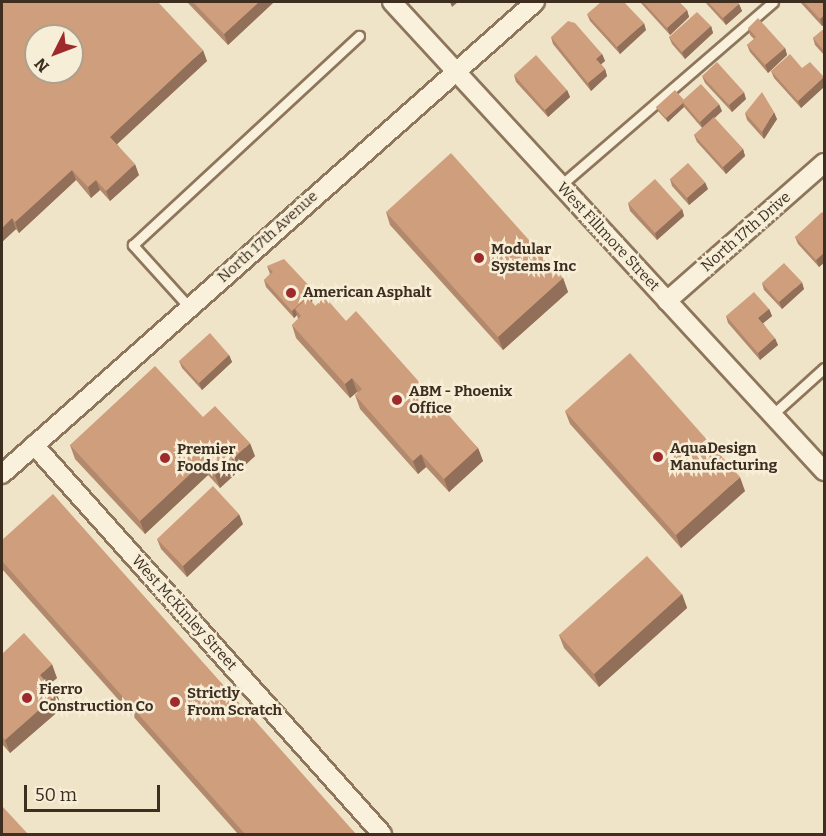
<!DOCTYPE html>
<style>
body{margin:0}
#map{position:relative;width:826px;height:836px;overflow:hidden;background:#f0e4c8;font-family:Bitter,serif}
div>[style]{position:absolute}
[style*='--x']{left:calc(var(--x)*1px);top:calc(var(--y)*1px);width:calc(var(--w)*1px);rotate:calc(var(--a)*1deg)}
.roads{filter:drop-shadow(2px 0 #8d765c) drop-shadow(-2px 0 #8d765c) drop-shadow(0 2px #8d765c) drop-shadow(0 -2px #8d765c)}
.lane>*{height:9px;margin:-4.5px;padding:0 4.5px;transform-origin:4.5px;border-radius:4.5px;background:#faf1dc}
.street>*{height:18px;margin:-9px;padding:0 9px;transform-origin:9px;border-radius:9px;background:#faf1dc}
.wall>*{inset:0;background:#b2896c}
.shaded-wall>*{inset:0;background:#916f58}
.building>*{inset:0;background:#cf9f7d}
.dots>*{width:16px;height:16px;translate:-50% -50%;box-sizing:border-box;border:3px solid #f7eed8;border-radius:50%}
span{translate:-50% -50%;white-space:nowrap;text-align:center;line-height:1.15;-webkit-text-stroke:5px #f7eed8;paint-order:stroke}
.street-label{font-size:15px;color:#3d2e20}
.poi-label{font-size:15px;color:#3d2e20;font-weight:700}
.left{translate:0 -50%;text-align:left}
.frame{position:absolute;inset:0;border:3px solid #3d2e20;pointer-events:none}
.north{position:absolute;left:24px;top:24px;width:60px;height:60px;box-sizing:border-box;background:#f7eed8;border:2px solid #ada18e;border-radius:50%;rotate:228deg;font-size:16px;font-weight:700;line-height:24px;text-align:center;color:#3d2e20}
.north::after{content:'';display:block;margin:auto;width:21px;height:27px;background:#9e2a2b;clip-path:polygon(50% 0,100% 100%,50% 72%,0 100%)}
.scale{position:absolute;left:24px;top:785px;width:136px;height:27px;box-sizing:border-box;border:3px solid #3d2e20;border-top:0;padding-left:8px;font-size:18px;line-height:21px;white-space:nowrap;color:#3d2e20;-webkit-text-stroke:4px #f7eed8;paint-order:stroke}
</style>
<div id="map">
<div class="roads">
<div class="lane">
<i style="--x:561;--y:185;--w:280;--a:-40.8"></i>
<i style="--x:189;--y:307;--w:84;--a:-132.1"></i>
<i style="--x:133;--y:245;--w:308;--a:-42.8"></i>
<i style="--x:772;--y:415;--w:70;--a:-42.1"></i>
</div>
<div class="street">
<i style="--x:392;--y:2;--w:638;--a:47.35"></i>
<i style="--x:667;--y:301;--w:209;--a:-41.3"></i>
<i style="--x:34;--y:445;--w:522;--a:48.18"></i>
<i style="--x:2;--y:474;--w:712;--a:-41.53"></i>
</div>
</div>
<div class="wall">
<i style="clip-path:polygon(2px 2px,207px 61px,117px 144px,139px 175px,110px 201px,100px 190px,91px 198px,76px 180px,19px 233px,16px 229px,2px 242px)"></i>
<i style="clip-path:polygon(187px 2px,274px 2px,228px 45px)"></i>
<i style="clip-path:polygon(640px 2px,679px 2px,687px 10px,689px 17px,670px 35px)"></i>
<i style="clip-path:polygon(705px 2px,737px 2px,739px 4px,742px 11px,726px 25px)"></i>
<i style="clip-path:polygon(800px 2px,825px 2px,825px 24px,822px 26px)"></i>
<i style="clip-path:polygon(587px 14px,646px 30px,620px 54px,590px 21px)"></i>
<i style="clip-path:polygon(711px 26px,713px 33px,685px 59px,672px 44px,669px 37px)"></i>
<i style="clip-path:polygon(748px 28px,785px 48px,787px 55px,768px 73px,750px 52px,747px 45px,754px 39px,750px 35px)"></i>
<i style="clip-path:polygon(825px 28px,825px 56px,815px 45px,813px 38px)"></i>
<i style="clip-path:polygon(551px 37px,602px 54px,605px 61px,601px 64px,605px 69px,607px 76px,591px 91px,553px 44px)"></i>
<i style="clip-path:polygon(802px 68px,824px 77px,825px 86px,801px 108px,774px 78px,771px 71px)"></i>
<i style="clip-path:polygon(514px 75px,567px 90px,570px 97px,548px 117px,516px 82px)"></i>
<i style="clip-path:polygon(702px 76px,746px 99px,732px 112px,705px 83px)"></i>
<i style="clip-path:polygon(684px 100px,722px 111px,714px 118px,743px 149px,745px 156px,726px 174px,697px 142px,694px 135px,702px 128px,684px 107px,668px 122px,658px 111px,656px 107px)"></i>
<i style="clip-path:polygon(745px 113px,777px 119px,764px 139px,747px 120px)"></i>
<i style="clip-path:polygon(670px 179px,708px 189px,689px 205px,672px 186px)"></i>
<i style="clip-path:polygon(628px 203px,682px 209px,684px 216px,657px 240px,630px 211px)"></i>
<i style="clip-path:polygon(386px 212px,563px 278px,568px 292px,503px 350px,390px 225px)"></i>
<i style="clip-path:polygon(825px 215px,825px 262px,819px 267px,798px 244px,795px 237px)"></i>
<i style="clip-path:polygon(267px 266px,316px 298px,312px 302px,315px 306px,346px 321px,478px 448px,483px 461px,449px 492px,426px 467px,418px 474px,360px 409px,355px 395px,358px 393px,357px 392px,350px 398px,296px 338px,292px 325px,298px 319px,297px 315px,294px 318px,266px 287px,264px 280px,270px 274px)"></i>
<i style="clip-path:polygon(762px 283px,804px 289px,782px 309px,764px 290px)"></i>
<i style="clip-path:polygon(769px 309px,772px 316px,763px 323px,778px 345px,760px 360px,728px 323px,726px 316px)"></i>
<i style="clip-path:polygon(229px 355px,232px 362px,202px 390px,182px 368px,179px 361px)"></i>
<i style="clip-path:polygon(565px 411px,745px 491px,681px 548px,570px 424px)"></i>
<i style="clip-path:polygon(203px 417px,255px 456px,220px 488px,208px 475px,145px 534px,75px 459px,70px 445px)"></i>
<i style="clip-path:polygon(243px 524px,187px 577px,161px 549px,157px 539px)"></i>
<i style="clip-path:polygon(2px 540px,356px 834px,238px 834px,2px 569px)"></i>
<i style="clip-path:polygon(682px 594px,687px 608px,599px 687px,564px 648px,559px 635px)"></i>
<i style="clip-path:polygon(2px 654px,57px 678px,48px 685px,62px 708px,10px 753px,2px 744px)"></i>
</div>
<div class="shaded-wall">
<i style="clip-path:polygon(259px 2px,274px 2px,228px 45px,224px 34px)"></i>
<i style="clip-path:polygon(450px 2px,458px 2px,452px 7px)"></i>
<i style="clip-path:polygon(739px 4px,742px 11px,726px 25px,723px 18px)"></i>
<i style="clip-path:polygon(687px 10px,689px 17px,670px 35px,667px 28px)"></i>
<i style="clip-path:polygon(825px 14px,825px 24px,822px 26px,820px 19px)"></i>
<i style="clip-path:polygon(644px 23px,646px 30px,620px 54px,617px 47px)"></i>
<i style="clip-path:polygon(711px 26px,713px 33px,685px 59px,682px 52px)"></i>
<i style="clip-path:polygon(785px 48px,787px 55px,768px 73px,765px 65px)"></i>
<i style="clip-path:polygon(203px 50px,207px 61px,114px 147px,110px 137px)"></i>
<i style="clip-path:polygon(602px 54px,605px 61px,599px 66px,596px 59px)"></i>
<i style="clip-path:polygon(605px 69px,607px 76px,591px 91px,588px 83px)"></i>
<i style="clip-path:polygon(824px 77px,825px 86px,801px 108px,798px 101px)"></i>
<i style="clip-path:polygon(567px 90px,570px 97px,548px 117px,545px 110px)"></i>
<i style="clip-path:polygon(744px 92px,746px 99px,732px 112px,729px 105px)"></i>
<i style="clip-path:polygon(683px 103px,684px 107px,668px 122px,666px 118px)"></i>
<i style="clip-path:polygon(719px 104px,722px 111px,703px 129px,700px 122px)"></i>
<i style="clip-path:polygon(774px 112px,777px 119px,764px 139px,762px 132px)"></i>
<i style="clip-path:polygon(743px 149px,745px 156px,726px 174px,723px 167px)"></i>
<i style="clip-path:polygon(135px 164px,139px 175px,110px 201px,106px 191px)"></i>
<i style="clip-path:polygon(72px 170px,76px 180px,19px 233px,15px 222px)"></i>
<i style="clip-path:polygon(96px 180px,100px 190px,91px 198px,88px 187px)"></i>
<i style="clip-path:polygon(705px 182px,708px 189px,689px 205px,687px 198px)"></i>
<i style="clip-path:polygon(682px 209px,684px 216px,657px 240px,655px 233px)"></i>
<i style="clip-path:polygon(12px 218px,16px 229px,2px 242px,2px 228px)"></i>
<i style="clip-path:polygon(825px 252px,825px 262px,819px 267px,816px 260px)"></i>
<i style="clip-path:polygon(563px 278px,568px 292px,503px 350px,498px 337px)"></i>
<i style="clip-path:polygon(802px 282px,804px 289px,782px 309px,779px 302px)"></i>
<i style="clip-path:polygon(314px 291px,316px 298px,299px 314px,295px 309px,297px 315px,294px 318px,292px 311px)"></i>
<i style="clip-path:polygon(769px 309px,772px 316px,761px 325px,758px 318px)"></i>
<i style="clip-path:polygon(775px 338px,778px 345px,760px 360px,758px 353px)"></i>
<i style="clip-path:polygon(229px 355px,232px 362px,202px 390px,199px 383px)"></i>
<i style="clip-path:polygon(352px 378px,357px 392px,350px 398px,345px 384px)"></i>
<i style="clip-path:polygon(250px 443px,255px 456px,220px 488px,215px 475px)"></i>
<i style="clip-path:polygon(478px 448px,483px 461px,449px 492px,444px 479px)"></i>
<i style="clip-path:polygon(421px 454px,426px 467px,418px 474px,413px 461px)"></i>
<i style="clip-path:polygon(203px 462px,208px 475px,145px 534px,140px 521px)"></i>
<i style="clip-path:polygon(740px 477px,745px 491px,681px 548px,676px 535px)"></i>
<i style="clip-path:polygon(239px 514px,243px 524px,187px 577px,183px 566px)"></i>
<i style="clip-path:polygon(682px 594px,687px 608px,599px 687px,594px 674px)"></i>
<i style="clip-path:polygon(52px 664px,57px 678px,45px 688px,40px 675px)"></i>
<i style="clip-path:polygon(57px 694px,62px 708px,10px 753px,5px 740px)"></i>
</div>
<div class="building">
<i style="clip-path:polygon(evenodd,2px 2px,158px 2px,203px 50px,110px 137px,135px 164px,106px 191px,96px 180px,88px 187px,72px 170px,15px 222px,12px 218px,2px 228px,2px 2px,36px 36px,72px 36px,72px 72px,36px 72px,36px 36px)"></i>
<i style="clip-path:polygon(193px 2px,259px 2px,224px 34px)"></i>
<i style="clip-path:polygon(601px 2px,624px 2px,644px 23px,617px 47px,587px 14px)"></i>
<i style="clip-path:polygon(643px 2px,679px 2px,687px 10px,667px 28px)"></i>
<i style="clip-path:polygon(708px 2px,737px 2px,739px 4px,723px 18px)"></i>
<i style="clip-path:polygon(804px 2px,825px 2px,825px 14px,820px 19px)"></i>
<i style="clip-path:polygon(697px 12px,711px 26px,682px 52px,669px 37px)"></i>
<i style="clip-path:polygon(758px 18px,785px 48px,765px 65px,747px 45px,756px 37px,748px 28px)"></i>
<i style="clip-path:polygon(568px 21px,575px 23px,602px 54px,596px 59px,605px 69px,588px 83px,551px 37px)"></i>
<i style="clip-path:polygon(825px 28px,825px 52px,813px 38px)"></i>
<i style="clip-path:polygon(790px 54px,802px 68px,810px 62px,824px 77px,798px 101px,771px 71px)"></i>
<i style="clip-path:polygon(536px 55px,567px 90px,545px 110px,514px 75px)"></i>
<i style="clip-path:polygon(717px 62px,744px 92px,729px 105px,702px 76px)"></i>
<i style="clip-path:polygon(701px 84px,719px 104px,700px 122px,682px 101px)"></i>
<i style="clip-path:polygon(675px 90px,684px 100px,682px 101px,683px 103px,666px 118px,656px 107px)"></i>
<i style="clip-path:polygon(762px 92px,774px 112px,762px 132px,745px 113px)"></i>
<i style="clip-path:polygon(714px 117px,743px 149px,723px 167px,694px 135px)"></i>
<i style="clip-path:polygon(451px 153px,563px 278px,498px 337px,386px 212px)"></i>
<i style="clip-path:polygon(688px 163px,705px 182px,687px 198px,670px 179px)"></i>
<i style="clip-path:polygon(655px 179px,682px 209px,655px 233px,628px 203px)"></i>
<i style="clip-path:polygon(822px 212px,825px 215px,825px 252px,816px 260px,795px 237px)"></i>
<i style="clip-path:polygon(284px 259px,314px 291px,292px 311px,264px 280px,273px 272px,267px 266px)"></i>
<i style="clip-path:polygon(784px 263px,802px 282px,779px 302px,762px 283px)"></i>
<i style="clip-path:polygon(754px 292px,769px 309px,758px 318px,775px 338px,758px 353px,726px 316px)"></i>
<i style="clip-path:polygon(308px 297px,315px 306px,325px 297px,346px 321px,356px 311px,478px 448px,444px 479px,421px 454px,413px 461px,355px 395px,362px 389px,352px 378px,345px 384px,292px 325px,301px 316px,295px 309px)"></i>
<i style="clip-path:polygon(210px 333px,229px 355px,199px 383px,179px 361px)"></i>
<i style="clip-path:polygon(630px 353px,740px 477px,676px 535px,565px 411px)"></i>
<i style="clip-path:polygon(155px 366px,203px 417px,215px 406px,250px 443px,215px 475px,203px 462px,140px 521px,70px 445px)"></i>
<i style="clip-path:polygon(213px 486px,239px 514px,183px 566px,157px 539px)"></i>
<i style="clip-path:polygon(53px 494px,356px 834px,245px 834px,2px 561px,2px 540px)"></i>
<i style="clip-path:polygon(647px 556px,682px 594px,594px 674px,559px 635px)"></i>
<i style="clip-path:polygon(24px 633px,52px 664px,40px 675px,57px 694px,5px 740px,2px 736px,2px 654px)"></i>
<i style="clip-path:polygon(2px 806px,28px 834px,2px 834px)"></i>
</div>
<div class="dots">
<i style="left:479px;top:258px;background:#9e2a2b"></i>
<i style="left:291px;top:293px;background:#9e2a2b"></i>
<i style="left:397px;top:400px;background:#9e2a2b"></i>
<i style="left:658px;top:457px;background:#9e2a2b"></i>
<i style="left:165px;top:458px;background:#9e2a2b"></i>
<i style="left:27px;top:698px;background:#9e2a2b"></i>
<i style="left:175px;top:702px;background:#9e2a2b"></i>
</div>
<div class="street-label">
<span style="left:746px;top:232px;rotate:-41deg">North 17th Drive</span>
<span style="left:268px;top:237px;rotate:-42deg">North 17th Avenue</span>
<span style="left:608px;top:237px;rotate:47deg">West Fillmore Street</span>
<span style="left:184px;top:613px;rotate:48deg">West McKinley Street</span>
</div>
<div class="poi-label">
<span class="left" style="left:491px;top:258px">Modular<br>Systems Inc</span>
<span class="left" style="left:303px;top:293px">American Asphalt</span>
<span class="left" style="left:409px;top:400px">ABM - Phoenix<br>Office</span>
<span class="left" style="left:670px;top:457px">AquaDesign<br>Manufacturing</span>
<span class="left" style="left:177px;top:458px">Premier<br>Foods Inc</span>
<span class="left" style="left:39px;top:698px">Fierro<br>Construction Co</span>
<span class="left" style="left:187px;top:702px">Strictly<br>From Scratch</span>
</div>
<div class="frame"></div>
<div class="north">N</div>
<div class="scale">50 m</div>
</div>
